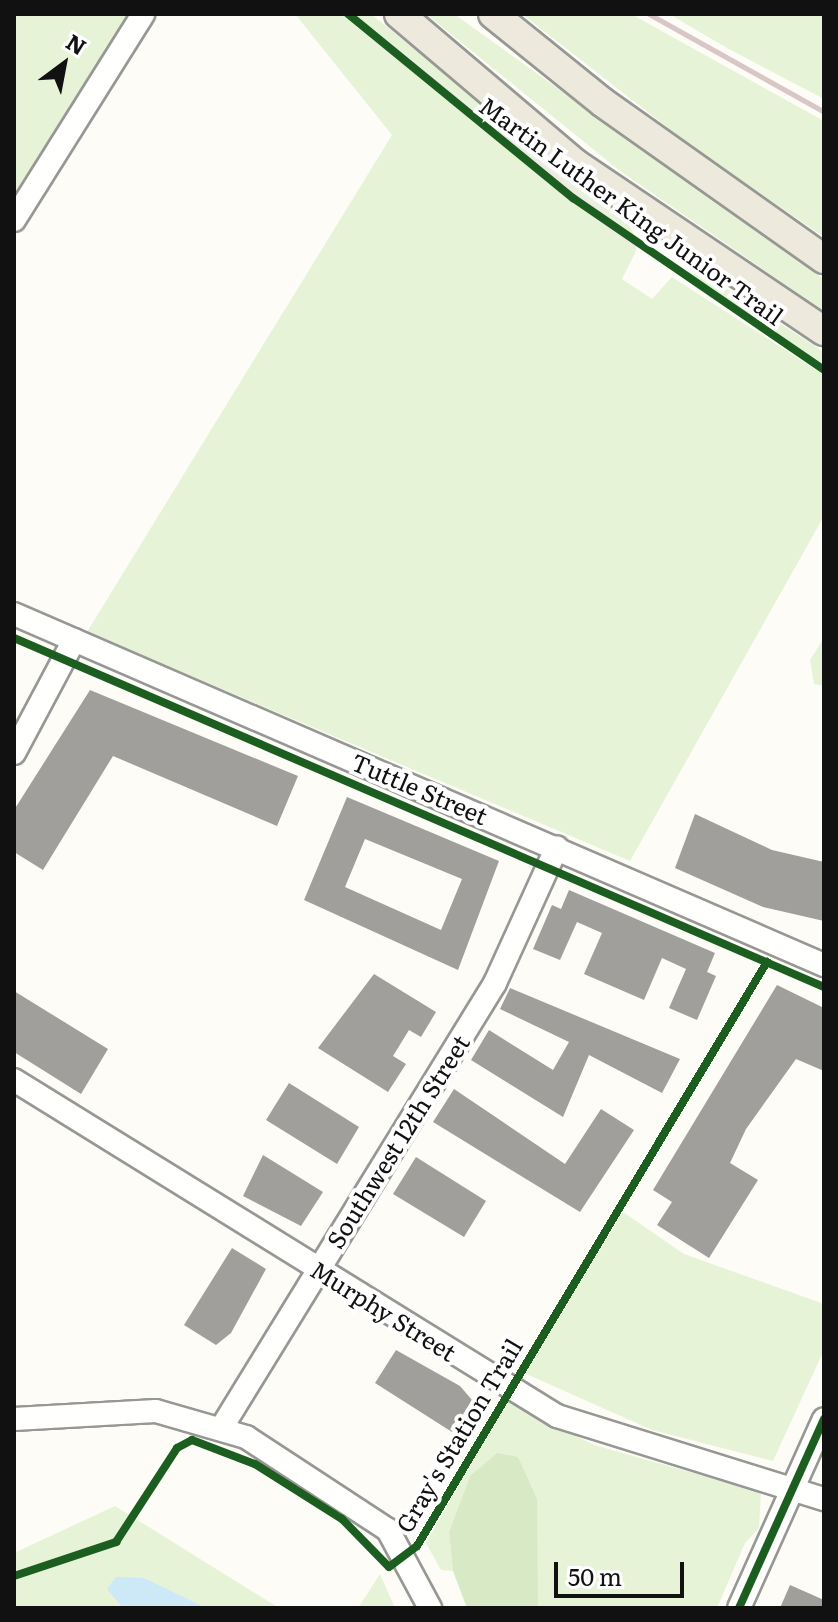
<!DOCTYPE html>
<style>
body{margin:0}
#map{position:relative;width:838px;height:1622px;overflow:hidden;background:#fdfcf7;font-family:Literata,serif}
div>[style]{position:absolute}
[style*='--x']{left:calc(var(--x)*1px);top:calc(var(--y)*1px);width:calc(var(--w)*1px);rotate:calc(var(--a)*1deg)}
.green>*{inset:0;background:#e7f3d7}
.forest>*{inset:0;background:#d8eac5}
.plaza>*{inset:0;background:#edebe2}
.water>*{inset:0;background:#cde8f7}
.building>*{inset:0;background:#a19f9c}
.roads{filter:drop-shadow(2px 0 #979795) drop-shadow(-2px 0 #979795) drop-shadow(0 2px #979795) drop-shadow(0 -2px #979795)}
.minor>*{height:22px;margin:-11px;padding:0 11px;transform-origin:11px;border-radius:11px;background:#fffffe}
.major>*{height:28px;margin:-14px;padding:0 14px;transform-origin:14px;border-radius:14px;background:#ede9dc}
.rail>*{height:5px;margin:-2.5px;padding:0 2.5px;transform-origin:2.5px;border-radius:2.5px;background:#d9c6c7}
.cycleway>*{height:8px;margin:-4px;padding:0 4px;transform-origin:4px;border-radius:4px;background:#1b5e20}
span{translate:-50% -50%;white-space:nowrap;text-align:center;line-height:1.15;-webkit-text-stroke:8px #fff;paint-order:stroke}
.street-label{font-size:24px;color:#111}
.frame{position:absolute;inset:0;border:16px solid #111;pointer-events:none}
.north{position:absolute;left:24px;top:24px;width:80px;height:80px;-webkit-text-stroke:6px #fff;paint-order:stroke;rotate:32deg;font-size:22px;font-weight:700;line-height:32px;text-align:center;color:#111}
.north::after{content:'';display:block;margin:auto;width:28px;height:36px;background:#111;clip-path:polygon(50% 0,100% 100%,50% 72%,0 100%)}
.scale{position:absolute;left:554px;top:1562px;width:130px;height:36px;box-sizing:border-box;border:4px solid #111;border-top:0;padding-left:10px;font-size:24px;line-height:28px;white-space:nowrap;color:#111;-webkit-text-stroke:6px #fff;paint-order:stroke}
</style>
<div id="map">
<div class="green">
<i style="clip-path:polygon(14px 14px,129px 14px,14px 197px)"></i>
<i style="clip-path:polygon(295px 14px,341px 14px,628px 244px,636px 251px,622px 279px,652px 299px,672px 277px,824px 375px,824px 516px,630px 861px,87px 632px,392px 135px)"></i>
<i style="clip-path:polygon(354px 14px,371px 14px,625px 219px,635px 236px)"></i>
<i style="clip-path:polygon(426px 14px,454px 14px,824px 279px,824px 311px,620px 171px)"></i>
<i style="clip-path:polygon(522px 14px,631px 14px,824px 121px,824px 237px,690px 145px)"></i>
<i style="clip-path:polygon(669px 14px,824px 14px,824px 99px,727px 48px)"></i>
<i style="clip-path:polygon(687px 273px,706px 275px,824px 352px,824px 365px)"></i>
<i style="clip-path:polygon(824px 638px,824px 686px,814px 684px,810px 660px)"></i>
<i style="clip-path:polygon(623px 1212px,684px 1254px,824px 1304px,824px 1350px,773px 1461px,652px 1430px,524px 1373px)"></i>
<i style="clip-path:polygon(507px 1400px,594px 1445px,761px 1492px,759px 1528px,745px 1543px,717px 1608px,538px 1608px,470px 1476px,449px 1532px,453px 1571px,441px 1570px,426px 1543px)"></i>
<i style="clip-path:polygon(115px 1506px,279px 1608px,14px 1608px,14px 1553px)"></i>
<i style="clip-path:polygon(380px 1574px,395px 1608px,358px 1608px)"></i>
</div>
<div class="forest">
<i style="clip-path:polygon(497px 1453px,518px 1457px,537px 1499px,538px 1608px,467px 1608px,453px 1571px,449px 1532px,470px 1476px)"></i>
</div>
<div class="plaza">
<i style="clip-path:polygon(341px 14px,354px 14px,635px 236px,636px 251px)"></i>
</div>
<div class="water">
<i style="clip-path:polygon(116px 1577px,144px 1578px,206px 1608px,123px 1608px,107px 1589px)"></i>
</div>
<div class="building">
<i style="clip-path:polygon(90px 690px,298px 776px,277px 826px,113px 756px,43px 870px,14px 852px,14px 810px)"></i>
<i style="clip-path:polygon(evenodd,347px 797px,499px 861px,458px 970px,304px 900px,347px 797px,365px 839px,462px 879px,441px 930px,345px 887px,365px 839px)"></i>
<i style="clip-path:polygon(695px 814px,772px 850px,824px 862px,824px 921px,763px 907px,675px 868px)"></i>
<i style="clip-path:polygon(569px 890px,715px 953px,707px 972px,716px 976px,697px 1020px,669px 1008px,686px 969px,662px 958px,644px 1000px,584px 974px,602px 933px,577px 922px,560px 960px,533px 949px,552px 905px,561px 909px)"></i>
<i style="clip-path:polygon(374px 974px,436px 1012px,421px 1037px,409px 1030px,393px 1056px,406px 1064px,388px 1092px,318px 1048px)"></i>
<i style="clip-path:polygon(777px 985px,824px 1008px,824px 1071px,796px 1059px,746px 1129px,730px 1163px,758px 1180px,709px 1258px,657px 1225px,672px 1202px,653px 1190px)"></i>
<i style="clip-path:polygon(510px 988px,680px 1059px,662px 1093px,589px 1055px,563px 1117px,471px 1060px,489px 1030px,553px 1070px,569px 1042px,500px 1009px)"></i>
<i style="clip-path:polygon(14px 991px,108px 1049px,81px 1094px,14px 1052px)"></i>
<i style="clip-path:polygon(289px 1083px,359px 1127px,337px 1164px,266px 1120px)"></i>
<i style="clip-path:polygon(454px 1089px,565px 1164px,601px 1109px,634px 1130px,580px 1212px,433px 1122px)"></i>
<i style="clip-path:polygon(263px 1155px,323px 1192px,301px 1226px,243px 1196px)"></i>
<i style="clip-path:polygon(416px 1157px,486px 1201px,464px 1237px,393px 1194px)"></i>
<i style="clip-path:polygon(232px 1248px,266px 1269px,231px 1333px,216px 1345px,184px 1325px)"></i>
<i style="clip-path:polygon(396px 1350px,460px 1386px,472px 1400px,452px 1432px,375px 1383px)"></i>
<i style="clip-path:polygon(790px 1585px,824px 1600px,824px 1608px,780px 1608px)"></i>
</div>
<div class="roads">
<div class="minor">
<i style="--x:14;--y:220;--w:243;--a:-57.9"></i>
<i style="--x:14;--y:614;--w:883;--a:23.43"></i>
<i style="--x:14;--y:753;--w:128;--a:-62"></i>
<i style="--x:14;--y:1080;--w:639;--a:31.75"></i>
<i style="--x:557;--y:1416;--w:280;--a:17.3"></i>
<i style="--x:14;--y:1419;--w:142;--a:-3.2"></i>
<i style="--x:156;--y:1411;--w:94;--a:16.1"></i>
<i style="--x:246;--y:1437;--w:170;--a:33.2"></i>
<i style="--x:388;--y:1530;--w:89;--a:61.7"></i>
<i style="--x:222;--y:1427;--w:521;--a:-58.41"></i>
<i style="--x:495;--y:983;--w:149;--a:-65.5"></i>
<i style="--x:739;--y:1608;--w:207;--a:-65.8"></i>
</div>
<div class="major">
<i style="--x:399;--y:14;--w:232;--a:40.3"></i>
<i style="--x:576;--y:164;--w:299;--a:34"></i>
<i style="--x:493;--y:14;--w:140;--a:38.9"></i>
<i style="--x:602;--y:102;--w:272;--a:35.3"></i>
</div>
</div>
<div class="rail">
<i style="--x:649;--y:14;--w:201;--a:29.2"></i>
</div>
<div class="cycleway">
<i style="--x:348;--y:14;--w:291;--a:39.3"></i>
<i style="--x:573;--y:198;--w:304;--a:34.4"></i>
<i style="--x:14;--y:638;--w:882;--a:23.31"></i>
<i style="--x:14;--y:1576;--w:108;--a:-18.4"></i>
<i style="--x:116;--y:1542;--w:112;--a:-57"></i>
<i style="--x:177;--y:1448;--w:17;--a:-28"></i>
<i style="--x:192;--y:1440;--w:67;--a:20.9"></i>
<i style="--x:255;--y:1464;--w:103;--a:32.3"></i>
<i style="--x:342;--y:1519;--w:67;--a:45.6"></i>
<i style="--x:389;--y:1567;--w:35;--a:-37"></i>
<i style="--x:417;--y:1546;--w:681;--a:-59.07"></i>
<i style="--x:739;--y:1608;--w:207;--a:-65.8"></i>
</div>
<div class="street-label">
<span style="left:632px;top:210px;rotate:36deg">Martin Luther King Junior Trail</span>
<span style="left:420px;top:788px;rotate:23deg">Tuttle Street</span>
<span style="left:397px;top:1141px;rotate:-58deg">Southwest 12th Street</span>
<span style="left:384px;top:1310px;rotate:32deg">Murphy Street</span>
<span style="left:458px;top:1435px;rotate:-59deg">Gray's Station Trail</span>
</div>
<div class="frame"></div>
<div class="north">N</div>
<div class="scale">50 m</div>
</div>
